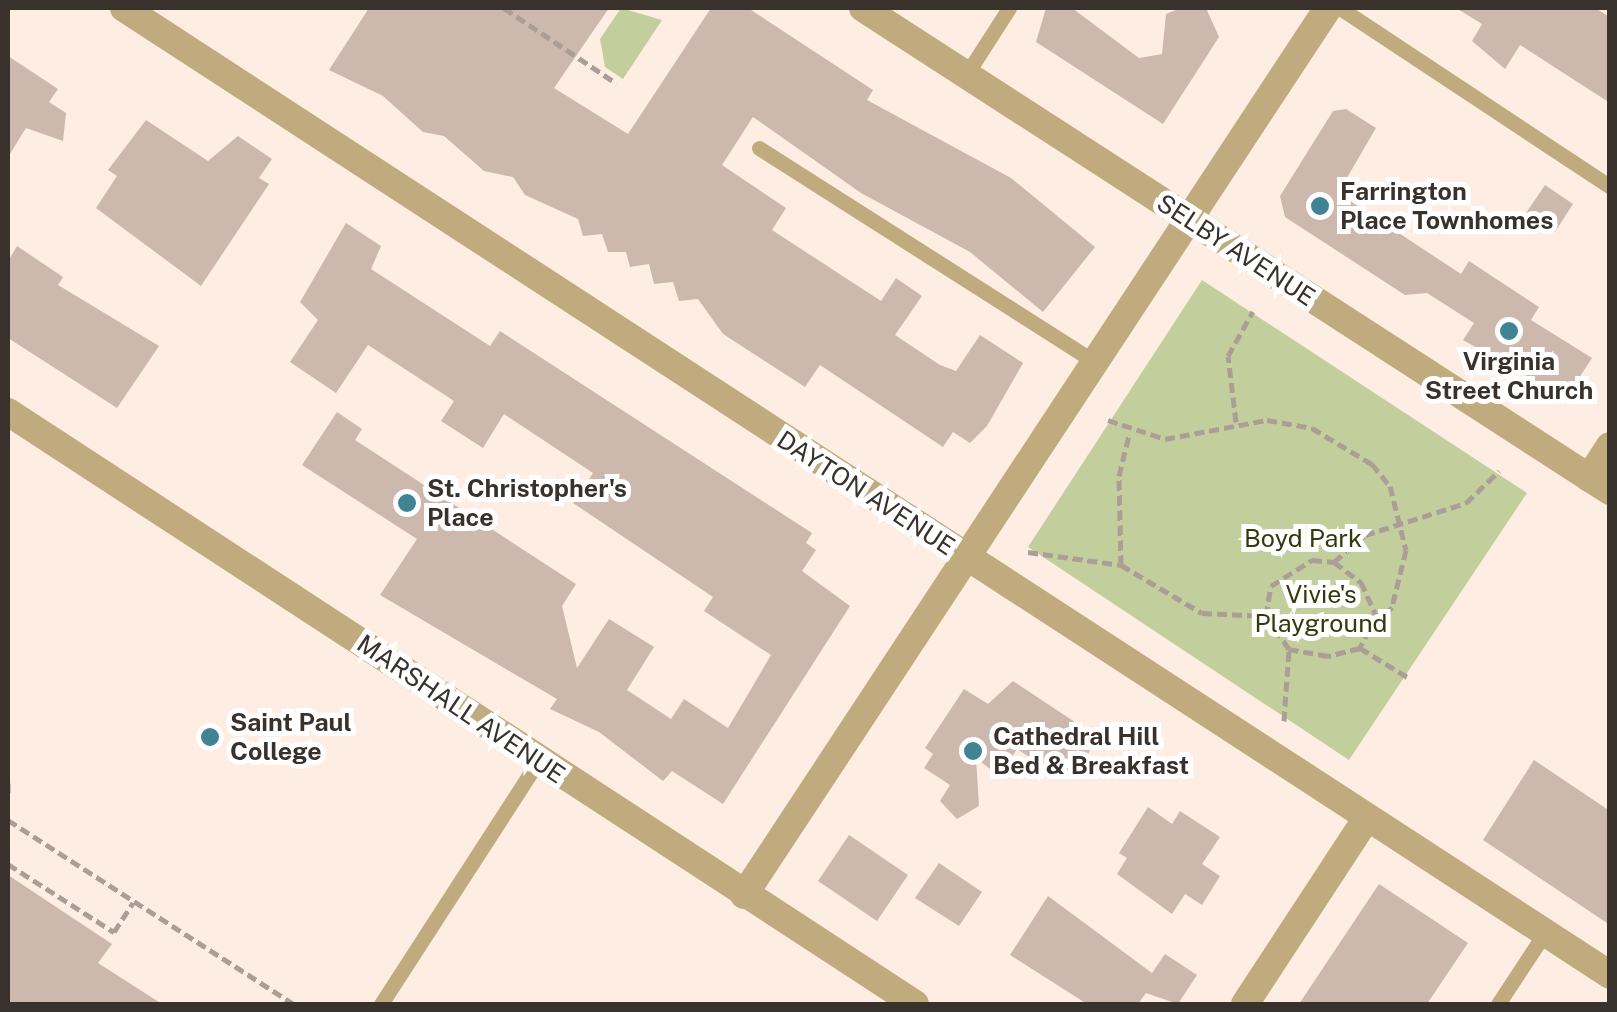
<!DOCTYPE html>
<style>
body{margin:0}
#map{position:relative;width:1617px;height:1012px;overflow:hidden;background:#feede3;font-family:"Public Sans",sans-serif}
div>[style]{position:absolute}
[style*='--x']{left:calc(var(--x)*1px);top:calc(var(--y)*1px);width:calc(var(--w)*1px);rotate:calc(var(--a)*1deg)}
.green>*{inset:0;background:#c2cf9c}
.building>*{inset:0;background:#cdb8ad}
.path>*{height:5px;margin-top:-2.5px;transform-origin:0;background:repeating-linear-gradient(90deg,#ab9e96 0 10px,transparent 0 15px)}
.service>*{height:15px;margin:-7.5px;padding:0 7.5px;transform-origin:7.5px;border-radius:7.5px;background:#c0ab7e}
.minor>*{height:28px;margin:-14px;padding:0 14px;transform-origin:14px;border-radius:14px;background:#c0ab7e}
.tertiary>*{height:28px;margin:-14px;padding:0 14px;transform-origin:14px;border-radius:14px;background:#c0ab7e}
.dots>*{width:28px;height:28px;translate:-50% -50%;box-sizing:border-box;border:5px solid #fff;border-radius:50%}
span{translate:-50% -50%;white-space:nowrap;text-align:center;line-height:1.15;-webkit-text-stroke:10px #fff;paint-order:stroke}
.poi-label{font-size:25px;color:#39312c;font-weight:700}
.left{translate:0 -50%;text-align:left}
.street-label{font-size:25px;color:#39312c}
.park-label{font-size:25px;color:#313a0a}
.frame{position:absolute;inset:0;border:10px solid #39312c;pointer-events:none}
</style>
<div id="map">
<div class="green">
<i style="clip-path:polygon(621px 8px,662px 20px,623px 79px,605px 67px,600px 39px)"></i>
<i style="clip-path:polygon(1202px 280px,1527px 493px,1349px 760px,1028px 547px)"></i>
</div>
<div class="building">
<i style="clip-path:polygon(369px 8px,609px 8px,554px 88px,628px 134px,711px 8px,748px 8px,873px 90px,867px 100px,1011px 178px,1095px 247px,1043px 312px,970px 252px,861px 193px,753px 117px,722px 165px,786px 208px,772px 230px,881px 301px,896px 278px,922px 296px,895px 335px,940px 365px,956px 371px,980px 335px,1023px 363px,987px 426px,970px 443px,953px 432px,943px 447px,820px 365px,805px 387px,723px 334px,698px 299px,679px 301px,673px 282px,654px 284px,649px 264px,630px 267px,626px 252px,608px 252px,602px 234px,583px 236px,578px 219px,525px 195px,513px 177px,484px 171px,444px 136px,423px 132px,383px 96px,329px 70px)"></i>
<i style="clip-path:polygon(1046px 8px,1072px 8px,1139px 58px,1162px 54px,1166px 14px,1181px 8px,1206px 8px,1219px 37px,1163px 124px,1036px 42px)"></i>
<i style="clip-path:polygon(1456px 8px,1595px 8px,1610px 17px,1610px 103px,1520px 45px,1505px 69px,1472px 41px,1482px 24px)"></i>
<i style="clip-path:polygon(8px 56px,58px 89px,49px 102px,66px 113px,63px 141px,26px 128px,8px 157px)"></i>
<i style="clip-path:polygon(1346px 109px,1376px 128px,1338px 193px,1461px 274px,1469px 261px,1539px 307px,1531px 320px,1592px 358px,1566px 398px,1463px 340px,1474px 323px,1427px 293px,1405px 295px,1285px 217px,1280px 196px,1333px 111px)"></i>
<i style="clip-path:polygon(146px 120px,208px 161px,238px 136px,272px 159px,259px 178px,269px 184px,201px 286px,96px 208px,117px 176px,108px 170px)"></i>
<i style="clip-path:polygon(1545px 185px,1573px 204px,1555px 232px,1526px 213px)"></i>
<i style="clip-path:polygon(346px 223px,381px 246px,371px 269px,490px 346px,500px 331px,812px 533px,806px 543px,816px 550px,802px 571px,850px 606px,723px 804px,672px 771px,663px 781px,599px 732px,550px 709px,557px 699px,380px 595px,417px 539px,302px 465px,337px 412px,362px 429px,355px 440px,576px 584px,562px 606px,577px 668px,609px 619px,654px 647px,627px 690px,671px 719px,684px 699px,728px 728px,771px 655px,704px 611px,713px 597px,573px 503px,593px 473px,504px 414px,483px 448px,441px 421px,454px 401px,368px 345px,336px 393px,290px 362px,318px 320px,300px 302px)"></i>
<i style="clip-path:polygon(17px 246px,63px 277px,58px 285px,159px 346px,117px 408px,8px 338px,8px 261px)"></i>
<i style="clip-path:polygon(1013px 681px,1093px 734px,1089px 753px,1063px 779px,1017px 749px,999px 776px,976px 758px,979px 806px,957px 819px,940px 801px,950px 785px,924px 768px,933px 754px,925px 748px,964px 689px,988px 704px)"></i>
<i style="clip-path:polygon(1534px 760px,1610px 811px,1610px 925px,1483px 840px)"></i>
<i style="clip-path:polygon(1148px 807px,1172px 824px,1180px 811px,1220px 837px,1202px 864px,1220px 876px,1202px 905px,1185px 894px,1172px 914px,1117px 874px,1127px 858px,1119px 853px)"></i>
<i style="clip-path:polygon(849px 835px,908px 875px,877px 921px,818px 881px)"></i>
<i style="clip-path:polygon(939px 863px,982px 892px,959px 926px,915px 898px)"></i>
<i style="clip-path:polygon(8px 875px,112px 944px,98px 963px,162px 1004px,8px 1004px)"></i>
<i style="clip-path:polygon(1379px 884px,1468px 943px,1427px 1004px,1299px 1004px)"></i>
<i style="clip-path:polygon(1048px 896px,1152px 973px,1165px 954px,1197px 975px,1178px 1004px,1146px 993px,1138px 1004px,1087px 1004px,1010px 955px)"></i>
</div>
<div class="path">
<i style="--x:504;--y:8;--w:135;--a:33.8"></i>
<i style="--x:1108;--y:420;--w:60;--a:18.4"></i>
<i style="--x:1165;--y:439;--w:104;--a:-10.6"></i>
<i style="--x:1267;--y:420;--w:46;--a:10.1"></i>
<i style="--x:1312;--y:428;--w:70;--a:31"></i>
<i style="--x:1372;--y:464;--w:28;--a:51"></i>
<i style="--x:1390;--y:486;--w:66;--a:76"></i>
<i style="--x:1406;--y:550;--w:59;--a:103.8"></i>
<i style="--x:1392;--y:607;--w:31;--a:130"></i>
<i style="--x:1236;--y:422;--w:66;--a:-96.9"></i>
<i style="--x:1228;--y:356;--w:51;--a:-60.9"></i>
<i style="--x:1028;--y:552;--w:94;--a:8"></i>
<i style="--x:1121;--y:565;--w:94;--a:30.7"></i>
<i style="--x:1202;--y:613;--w:64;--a:2.7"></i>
<i style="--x:1334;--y:562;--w:41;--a:-41.1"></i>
<i style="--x:1365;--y:535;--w:106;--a:-17.6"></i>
<i style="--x:1466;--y:503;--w:46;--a:-44.1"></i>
<i style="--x:1121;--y:565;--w:89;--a:-91.3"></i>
<i style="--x:1119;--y:476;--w:42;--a:-76.3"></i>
<i style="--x:1360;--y:648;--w:57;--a:31.5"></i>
<i style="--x:1284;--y:721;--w:72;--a:-86"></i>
<i style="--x:1289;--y:649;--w:40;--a:-124.9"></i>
<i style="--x:1266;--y:616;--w:30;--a:-81"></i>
<i style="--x:1271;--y:586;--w:49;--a:-32.4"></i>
<i style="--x:1312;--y:560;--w:22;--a:5"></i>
<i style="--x:1334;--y:562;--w:34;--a:37"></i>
<i style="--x:1361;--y:582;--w:37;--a:66"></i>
<i style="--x:1376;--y:616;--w:36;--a:117"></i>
<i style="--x:1360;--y:648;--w:33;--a:166"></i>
<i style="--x:1328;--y:656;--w:40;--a:-170"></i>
<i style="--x:8;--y:783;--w:12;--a:90"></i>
<i style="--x:8;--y:820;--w:340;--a:32.8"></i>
<i style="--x:8;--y:864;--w:126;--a:32.7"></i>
<i style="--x:114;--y:932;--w:35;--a:-57"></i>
</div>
<div class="service">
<i style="--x:1340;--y:8;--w:324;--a:33.5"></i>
<i style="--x:966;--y:75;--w:80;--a:-57.3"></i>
<i style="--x:759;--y:148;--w:398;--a:32.5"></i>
<i style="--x:381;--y:1004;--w:291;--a:-57.1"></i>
<i style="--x:1498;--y:1004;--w:84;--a:-56.7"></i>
</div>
<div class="minor">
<i style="--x:124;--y:8;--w:1773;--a:33.05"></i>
<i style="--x:1589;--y:478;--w:38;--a:-57"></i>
<i style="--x:744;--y:895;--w:1062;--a:-56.64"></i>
<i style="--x:1245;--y:1004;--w:221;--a:-56.8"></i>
</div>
<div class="tertiary">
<i style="--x:863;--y:8;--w:890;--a:32.89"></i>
<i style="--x:8;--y:412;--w:1083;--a:33.13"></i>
</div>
<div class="dots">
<i style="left:1320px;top:206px;background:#408493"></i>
<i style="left:1509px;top:331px;background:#408493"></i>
<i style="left:407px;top:503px;background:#408493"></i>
<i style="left:210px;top:737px;background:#408493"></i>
<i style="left:973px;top:751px;background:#408493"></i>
</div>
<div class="poi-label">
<span class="left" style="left:1340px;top:206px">Farrington<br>Place Townhomes</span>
<span style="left:1509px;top:376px">Virginia<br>Street Church</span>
<span class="left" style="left:427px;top:503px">St. Christopher's<br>Place</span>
<span class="left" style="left:230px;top:737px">Saint Paul<br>College</span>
<span class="left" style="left:993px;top:751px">Cathedral Hill<br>Bed &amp; Breakfast</span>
</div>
<div class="street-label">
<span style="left:1236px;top:250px;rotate:33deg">SELBY AVENUE</span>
<span style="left:866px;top:493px;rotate:33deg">DAYTON AVENUE</span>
<span style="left:461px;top:709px;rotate:34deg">MARSHALL AVENUE</span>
</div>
<div class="park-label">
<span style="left:1303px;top:538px">Boyd Park</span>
<span style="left:1321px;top:609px">Vivie's<br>Playground</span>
</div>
<div class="frame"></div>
</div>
